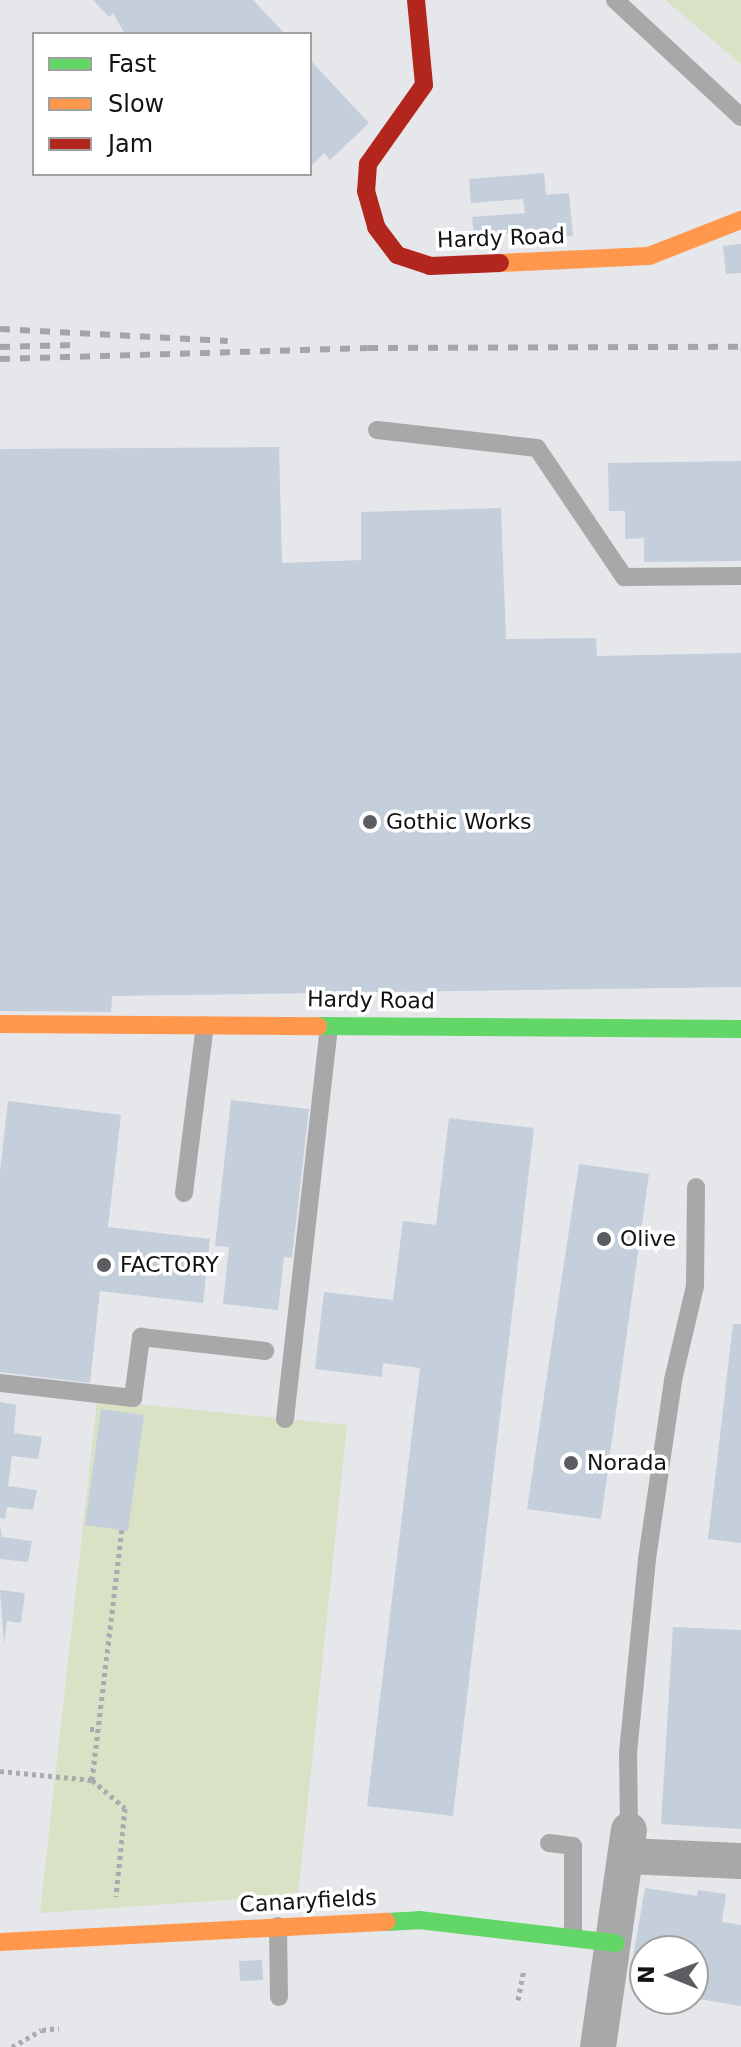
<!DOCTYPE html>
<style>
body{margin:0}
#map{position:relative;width:741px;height:2047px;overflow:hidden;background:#e5e7ea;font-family:"DejaVu Sans",sans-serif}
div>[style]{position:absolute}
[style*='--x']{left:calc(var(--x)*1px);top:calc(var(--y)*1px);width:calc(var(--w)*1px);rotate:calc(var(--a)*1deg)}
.green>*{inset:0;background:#d9e2c4}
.building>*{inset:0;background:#c5cfdc}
.path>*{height:5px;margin-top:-2.5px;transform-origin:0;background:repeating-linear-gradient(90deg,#aaabac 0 4px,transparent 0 8px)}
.lane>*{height:18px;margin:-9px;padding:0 9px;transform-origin:9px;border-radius:9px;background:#a9a8a9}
.street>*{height:36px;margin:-18px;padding:0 18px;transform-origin:18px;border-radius:18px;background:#a9a8a9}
.fast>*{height:18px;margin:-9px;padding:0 9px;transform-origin:9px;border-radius:9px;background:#63d668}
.slow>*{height:18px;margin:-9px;padding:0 9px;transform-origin:9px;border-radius:9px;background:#ff974d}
.jam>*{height:18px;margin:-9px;padding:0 9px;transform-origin:9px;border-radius:9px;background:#b3261e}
.rail>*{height:6px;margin-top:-3px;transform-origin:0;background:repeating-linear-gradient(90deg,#a4a5a6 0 10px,transparent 0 20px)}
.dots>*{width:22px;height:22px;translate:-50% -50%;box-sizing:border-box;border:4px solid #fff;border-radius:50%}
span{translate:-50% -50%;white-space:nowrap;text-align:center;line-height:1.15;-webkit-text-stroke:7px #fff;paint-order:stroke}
.street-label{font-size:22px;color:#111315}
.poi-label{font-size:22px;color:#111315}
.left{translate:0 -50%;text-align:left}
.legend{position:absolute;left:32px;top:32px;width:280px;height:144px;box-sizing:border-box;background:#fff;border:2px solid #a0a1a1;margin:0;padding:10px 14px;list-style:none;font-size:24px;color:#111315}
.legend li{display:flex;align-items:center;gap:16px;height:40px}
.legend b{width:40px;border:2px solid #a0a1a1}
.north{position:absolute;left:629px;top:1935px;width:80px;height:80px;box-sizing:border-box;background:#fff;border:2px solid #a0a1a1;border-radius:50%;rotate:271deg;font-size:22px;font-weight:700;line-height:32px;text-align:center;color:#111315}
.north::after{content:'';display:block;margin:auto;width:28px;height:36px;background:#5b5d60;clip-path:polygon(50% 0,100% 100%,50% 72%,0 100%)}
</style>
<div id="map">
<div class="green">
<i style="clip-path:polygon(665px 0,741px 0,741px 64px)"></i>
<i style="clip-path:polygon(97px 1400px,347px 1425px,298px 1895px,40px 1913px)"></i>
</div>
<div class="building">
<i style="clip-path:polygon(93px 0,253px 0,285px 34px,125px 34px,113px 13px,109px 17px)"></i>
<i style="clip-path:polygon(310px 60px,369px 123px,330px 160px,324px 153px,310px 167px)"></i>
<i style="clip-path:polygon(544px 173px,546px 195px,569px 193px,573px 236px,526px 240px,526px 232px,474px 236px,472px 217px,525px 213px,523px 199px,471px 203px,469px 179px)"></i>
<i style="clip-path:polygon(741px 244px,741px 273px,726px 274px,723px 246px)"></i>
<i style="clip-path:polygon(279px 447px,282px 563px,361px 560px,361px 512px,501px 508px,506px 639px,596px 638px,597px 656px,741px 653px,741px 987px,112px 996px,111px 1012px,0 1011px,0 449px)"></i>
<i style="clip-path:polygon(741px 461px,741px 561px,644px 562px,644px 538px,625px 539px,625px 511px,609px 511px,608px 463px)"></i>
<i style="clip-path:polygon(231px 1100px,309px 1109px,292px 1258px,284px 1257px,278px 1310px,223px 1304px,229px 1247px,215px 1246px)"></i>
<i style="clip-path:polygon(8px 1101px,121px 1115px,108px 1227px,210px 1239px,203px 1303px,100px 1291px,90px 1383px,0 1372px,0 1172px)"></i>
<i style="clip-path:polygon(449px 1118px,534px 1128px,453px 1816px,367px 1806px,420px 1368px,383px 1363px,382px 1377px,315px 1369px,324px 1292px,393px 1300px,403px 1221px,436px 1225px)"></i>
<i style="clip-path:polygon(579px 1164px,649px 1174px,601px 1519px,527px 1509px)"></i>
<i style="clip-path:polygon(733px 1324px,741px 1324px,741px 1543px,708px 1539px)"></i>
<i style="clip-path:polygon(0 1402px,16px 1405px,14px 1433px,42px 1437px,38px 1459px,12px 1456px,8px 1486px,37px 1490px,33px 1510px,7px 1507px,5px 1519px,0 1518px)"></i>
<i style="clip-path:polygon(101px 1409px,144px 1415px,128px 1531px,85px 1525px)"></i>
<i style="clip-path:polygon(0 1525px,2px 1537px,32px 1541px,28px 1562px,0 1559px)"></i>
<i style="clip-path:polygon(0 1590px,25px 1593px,21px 1623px,7px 1621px,4px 1644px)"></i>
<i style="clip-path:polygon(673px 1627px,741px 1630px,741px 1829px,661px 1824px)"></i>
<i style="clip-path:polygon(645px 1888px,697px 1896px,698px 1890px,726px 1894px,722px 1922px,741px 1925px,741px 2006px,693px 1998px,693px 1951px,645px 1951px,645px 1983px,629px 1980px)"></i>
<i style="clip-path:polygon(262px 1960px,263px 1980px,240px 1981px,239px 1961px)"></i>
</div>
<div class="path">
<i style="--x:90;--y:1729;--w:8;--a:0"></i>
<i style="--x:0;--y:1771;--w:92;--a:5.6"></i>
<i style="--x:92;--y:1780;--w:252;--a:-83.2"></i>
<i style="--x:92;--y:1780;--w:43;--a:40.3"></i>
<i style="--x:125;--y:1808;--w:89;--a:95.8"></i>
<i style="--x:518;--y:2000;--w:31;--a:-79"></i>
<i style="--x:12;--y:2047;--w:34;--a:-30"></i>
<i style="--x:42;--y:2030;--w:17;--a:-7"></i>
</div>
<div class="lane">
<i style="--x:615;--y:0;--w:172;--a:42.9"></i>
<i style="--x:377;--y:430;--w:161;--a:6.4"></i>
<i style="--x:537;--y:448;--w:156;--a:56"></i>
<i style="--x:624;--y:577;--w:117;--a:-0.5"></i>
<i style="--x:184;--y:1193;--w:169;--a:-82.9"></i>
<i style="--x:0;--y:1383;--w:134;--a:6.4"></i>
<i style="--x:133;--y:1398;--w:62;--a:-82.5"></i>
<i style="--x:141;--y:1337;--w:125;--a:6.4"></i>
<i style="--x:285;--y:1419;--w:395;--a:-83.6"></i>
<i style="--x:629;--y:1830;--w:77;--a:-90.7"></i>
<i style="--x:628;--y:1753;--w:195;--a:-84.4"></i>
<i style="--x:647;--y:1559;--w:181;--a:-81.7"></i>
<i style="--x:673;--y:1380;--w:97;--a:-76.8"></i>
<i style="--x:695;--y:1286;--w:99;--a:-89.4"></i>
<i style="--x:549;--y:1843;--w:24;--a:7"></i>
<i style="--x:573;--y:1846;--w:91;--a:90"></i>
<i style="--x:278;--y:1926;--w:71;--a:89.2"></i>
</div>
<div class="street">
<i style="--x:626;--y:1856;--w:115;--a:2.5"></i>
<i style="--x:598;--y:2047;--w:219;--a:-81.9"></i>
</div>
<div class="fast">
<i style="--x:318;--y:1026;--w:423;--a:0.4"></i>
<i style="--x:386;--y:1922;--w:33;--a:-3"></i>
<i style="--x:419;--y:1920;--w:198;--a:6.7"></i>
</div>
<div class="slow">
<i style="--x:500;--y:263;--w:149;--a:-2.7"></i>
<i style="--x:649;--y:256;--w:99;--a:-21.4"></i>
<i style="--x:0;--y:1024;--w:318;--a:0.4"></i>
<i style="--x:0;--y:1942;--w:387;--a:-3"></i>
</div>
<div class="jam">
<i style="--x:416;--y:0;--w:85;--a:84.6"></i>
<i style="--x:424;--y:85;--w:97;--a:125.3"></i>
<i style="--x:368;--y:164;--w:27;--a:94"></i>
<i style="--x:366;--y:191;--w:37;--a:74"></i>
<i style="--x:376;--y:227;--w:35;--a:53"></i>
<i style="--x:397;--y:255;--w:35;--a:18"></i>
<i style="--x:430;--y:266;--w:70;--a:-2.5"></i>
</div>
<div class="rail">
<i style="--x:0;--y:329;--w:228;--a:3"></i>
<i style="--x:0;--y:347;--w:74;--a:-1.5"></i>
<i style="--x:0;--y:359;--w:368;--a:-1.7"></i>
<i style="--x:368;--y:348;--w:373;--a:-0.2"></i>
</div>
<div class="dots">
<i style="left:370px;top:822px;background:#5b5d60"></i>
<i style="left:604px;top:1239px;background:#5b5d60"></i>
<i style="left:104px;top:1265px;background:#5b5d60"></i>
<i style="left:571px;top:1463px;background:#5b5d60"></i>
</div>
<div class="street-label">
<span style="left:501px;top:238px;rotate:-2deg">Hardy Road</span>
<span style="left:371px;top:1000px;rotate:1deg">Hardy Road</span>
<span style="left:308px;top:1901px;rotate:-3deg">Canaryfields</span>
</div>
<div class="poi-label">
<span class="left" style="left:386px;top:822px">Gothic Works</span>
<span class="left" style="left:620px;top:1239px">Olive</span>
<span class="left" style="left:120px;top:1265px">FACTORY</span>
<span class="left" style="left:587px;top:1463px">Norada</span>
</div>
<ul class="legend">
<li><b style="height:10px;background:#63d668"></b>Fast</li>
<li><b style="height:10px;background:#ff974d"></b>Slow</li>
<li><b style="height:10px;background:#b3261e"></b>Jam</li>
</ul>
<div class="north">N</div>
</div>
